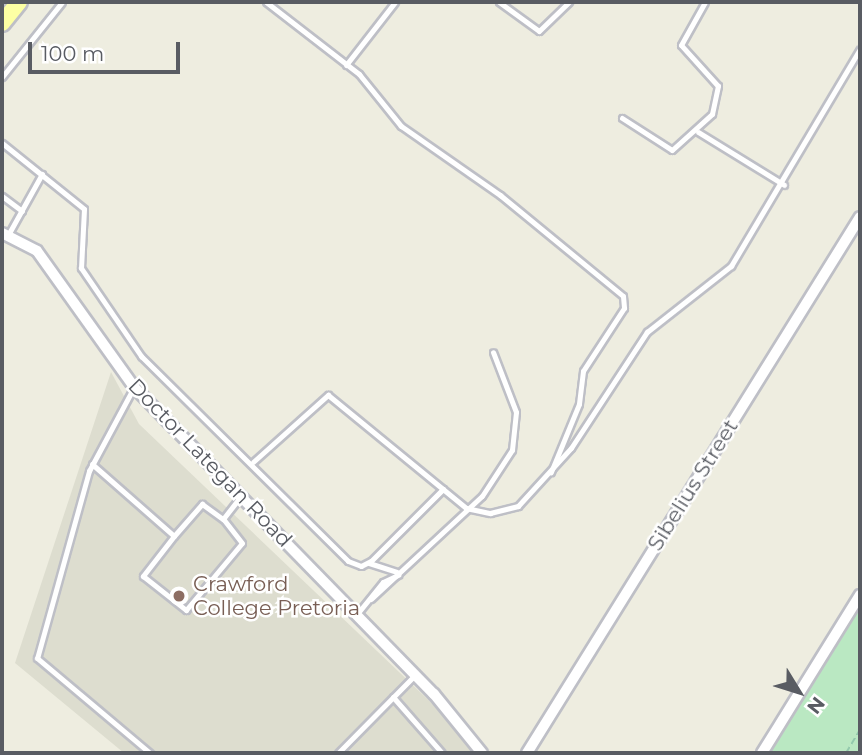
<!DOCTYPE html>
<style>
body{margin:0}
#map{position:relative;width:862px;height:755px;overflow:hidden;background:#eeede0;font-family:Montserrat,sans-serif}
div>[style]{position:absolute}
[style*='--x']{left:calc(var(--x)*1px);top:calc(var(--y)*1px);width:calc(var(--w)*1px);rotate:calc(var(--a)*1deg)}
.education>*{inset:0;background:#ddddcf}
.green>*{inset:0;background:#bae8c2}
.path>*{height:2px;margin-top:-1px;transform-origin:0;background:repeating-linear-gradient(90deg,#93c9ac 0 7px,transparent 0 10.5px)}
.roads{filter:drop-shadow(2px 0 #bebfc6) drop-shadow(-2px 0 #bebfc6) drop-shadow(0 2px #bebfc6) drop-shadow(0 -2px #bebfc6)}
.service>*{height:5px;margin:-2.5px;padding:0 2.5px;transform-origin:2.5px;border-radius:2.5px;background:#fff}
.minor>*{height:10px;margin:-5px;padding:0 5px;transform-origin:5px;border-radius:5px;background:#fff}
.primary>*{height:16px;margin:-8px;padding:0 8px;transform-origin:8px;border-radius:8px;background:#fdffa4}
.dots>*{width:19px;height:19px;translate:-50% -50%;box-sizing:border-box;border:4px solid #fff;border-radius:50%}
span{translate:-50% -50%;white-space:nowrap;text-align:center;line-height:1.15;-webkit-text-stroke:5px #fff;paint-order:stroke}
.street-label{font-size:21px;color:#595c63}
.education-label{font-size:21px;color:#785e54}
.left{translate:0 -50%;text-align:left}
.frame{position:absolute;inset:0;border:4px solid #595c63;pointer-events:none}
.north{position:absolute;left:764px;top:657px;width:70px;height:70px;-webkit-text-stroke:5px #fff;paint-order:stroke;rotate:128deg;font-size:19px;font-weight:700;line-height:28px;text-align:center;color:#595c63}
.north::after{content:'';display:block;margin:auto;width:24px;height:32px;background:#595c63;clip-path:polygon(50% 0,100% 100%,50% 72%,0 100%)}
.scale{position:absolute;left:28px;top:42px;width:152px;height:32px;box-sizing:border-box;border:4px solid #595c63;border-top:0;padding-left:9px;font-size:21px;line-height:24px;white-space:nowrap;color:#595c63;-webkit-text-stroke:5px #fff;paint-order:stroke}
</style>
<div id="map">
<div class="education">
<i style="clip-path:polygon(111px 372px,139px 424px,484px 753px,124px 753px,15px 663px)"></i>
</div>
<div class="green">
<i style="clip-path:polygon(860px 595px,860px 753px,764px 753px)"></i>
</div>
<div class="path">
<i style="--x:846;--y:753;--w:27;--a:-59"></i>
</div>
<div class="roads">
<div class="service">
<i style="--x:266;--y:2;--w:118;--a:37.7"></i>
<i style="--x:359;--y:74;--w:67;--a:51.1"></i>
<i style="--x:401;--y:126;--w:121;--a:34.9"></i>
<i style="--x:500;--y:195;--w:159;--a:39.4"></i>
<i style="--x:623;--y:296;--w:12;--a:85"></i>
<i style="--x:624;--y:308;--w:75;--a:123.1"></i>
<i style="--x:583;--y:371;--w:33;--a:97"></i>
<i style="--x:579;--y:404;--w:74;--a:112.4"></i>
<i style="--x:499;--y:2;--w:49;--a:35.9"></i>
<i style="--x:539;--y:31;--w:42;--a:-44"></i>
<i style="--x:346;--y:65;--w:80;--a:-52.1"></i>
<i style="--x:2;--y:77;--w:96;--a:-51.3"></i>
<i style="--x:622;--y:118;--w:59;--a:32.6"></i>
<i style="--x:672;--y:150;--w:54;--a:-42"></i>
<i style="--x:712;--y:114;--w:29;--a:-78"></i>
<i style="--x:718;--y:86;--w:55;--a:-132.1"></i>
<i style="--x:681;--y:45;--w:49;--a:-60.8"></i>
<i style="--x:698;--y:132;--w:101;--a:31.6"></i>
<i style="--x:2;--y:143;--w:105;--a:38.8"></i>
<i style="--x:84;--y:209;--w:59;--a:92.9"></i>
<i style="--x:81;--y:268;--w:107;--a:55.7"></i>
<i style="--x:141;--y:356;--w:291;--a:44.7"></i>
<i style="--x:348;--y:561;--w:14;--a:21"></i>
<i style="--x:361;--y:566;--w:11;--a:-27"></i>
<i style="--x:371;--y:561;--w:102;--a:-45"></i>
<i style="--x:2;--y:196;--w:25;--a:37"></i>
<i style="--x:8;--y:235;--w:70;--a:-60.9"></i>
<i style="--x:134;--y:387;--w:95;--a:118.2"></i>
<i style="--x:89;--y:471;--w:194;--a:105.5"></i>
<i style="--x:37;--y:658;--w:148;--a:40.1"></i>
<i style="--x:253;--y:462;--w:101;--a:-41.8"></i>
<i style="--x:328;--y:395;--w:178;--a:39.3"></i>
<i style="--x:466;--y:508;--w:25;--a:12"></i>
<i style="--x:490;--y:513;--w:29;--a:-14"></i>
<i style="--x:518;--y:506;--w:79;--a:-47.6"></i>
<i style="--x:571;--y:448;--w:139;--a:-56.8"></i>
<i style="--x:647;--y:332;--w:107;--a:-38.2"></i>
<i style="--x:731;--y:266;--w:252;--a:-59.3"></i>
<i style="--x:92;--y:464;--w:109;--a:41.3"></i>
<i style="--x:174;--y:536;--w:51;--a:127.8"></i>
<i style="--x:143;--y:576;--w:55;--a:38.3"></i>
<i style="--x:186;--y:610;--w:87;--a:-50.1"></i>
<i style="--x:242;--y:543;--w:31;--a:-128"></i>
<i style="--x:223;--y:519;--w:29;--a:-52"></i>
<i style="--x:174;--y:536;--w:43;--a:-48.8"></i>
<i style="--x:202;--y:504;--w:26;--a:36"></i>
<i style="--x:369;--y:563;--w:29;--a:18"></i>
<i style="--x:371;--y:599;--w:151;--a:-42.9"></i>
<i style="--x:482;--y:496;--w:55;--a:-56.9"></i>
<i style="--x:512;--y:450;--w:38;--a:-84"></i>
<i style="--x:516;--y:412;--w:64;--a:-111"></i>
<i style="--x:357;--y:614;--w:41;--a:-50.9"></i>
<i style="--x:383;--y:582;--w:17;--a:-25"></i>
<i style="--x:393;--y:697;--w:74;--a:48.8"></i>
<i style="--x:338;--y:753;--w:111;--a:-45.4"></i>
</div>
<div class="minor">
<i style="--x:2;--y:233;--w:39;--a:27"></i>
<i style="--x:37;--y:251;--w:167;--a:54.5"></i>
<i style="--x:134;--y:387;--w:429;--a:45.7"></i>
<i style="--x:434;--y:694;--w:76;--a:50.9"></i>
<i style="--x:527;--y:753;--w:631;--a:-58.15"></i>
<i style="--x:762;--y:753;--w:186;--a:-58.2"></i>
</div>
<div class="primary">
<i style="--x:2;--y:23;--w:27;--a:-51"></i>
</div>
</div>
<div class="dots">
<i style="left:179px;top:596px;background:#8d6e63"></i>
</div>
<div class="street-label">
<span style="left:210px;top:463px;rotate:46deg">Doctor Lategan Road</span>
<span style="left:693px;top:485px;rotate:-58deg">Sibelius Street</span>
</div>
<div class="education-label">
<span class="left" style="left:193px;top:596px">Crawford<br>College Pretoria</span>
</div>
<div class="frame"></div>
<div class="north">N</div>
<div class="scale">100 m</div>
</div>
